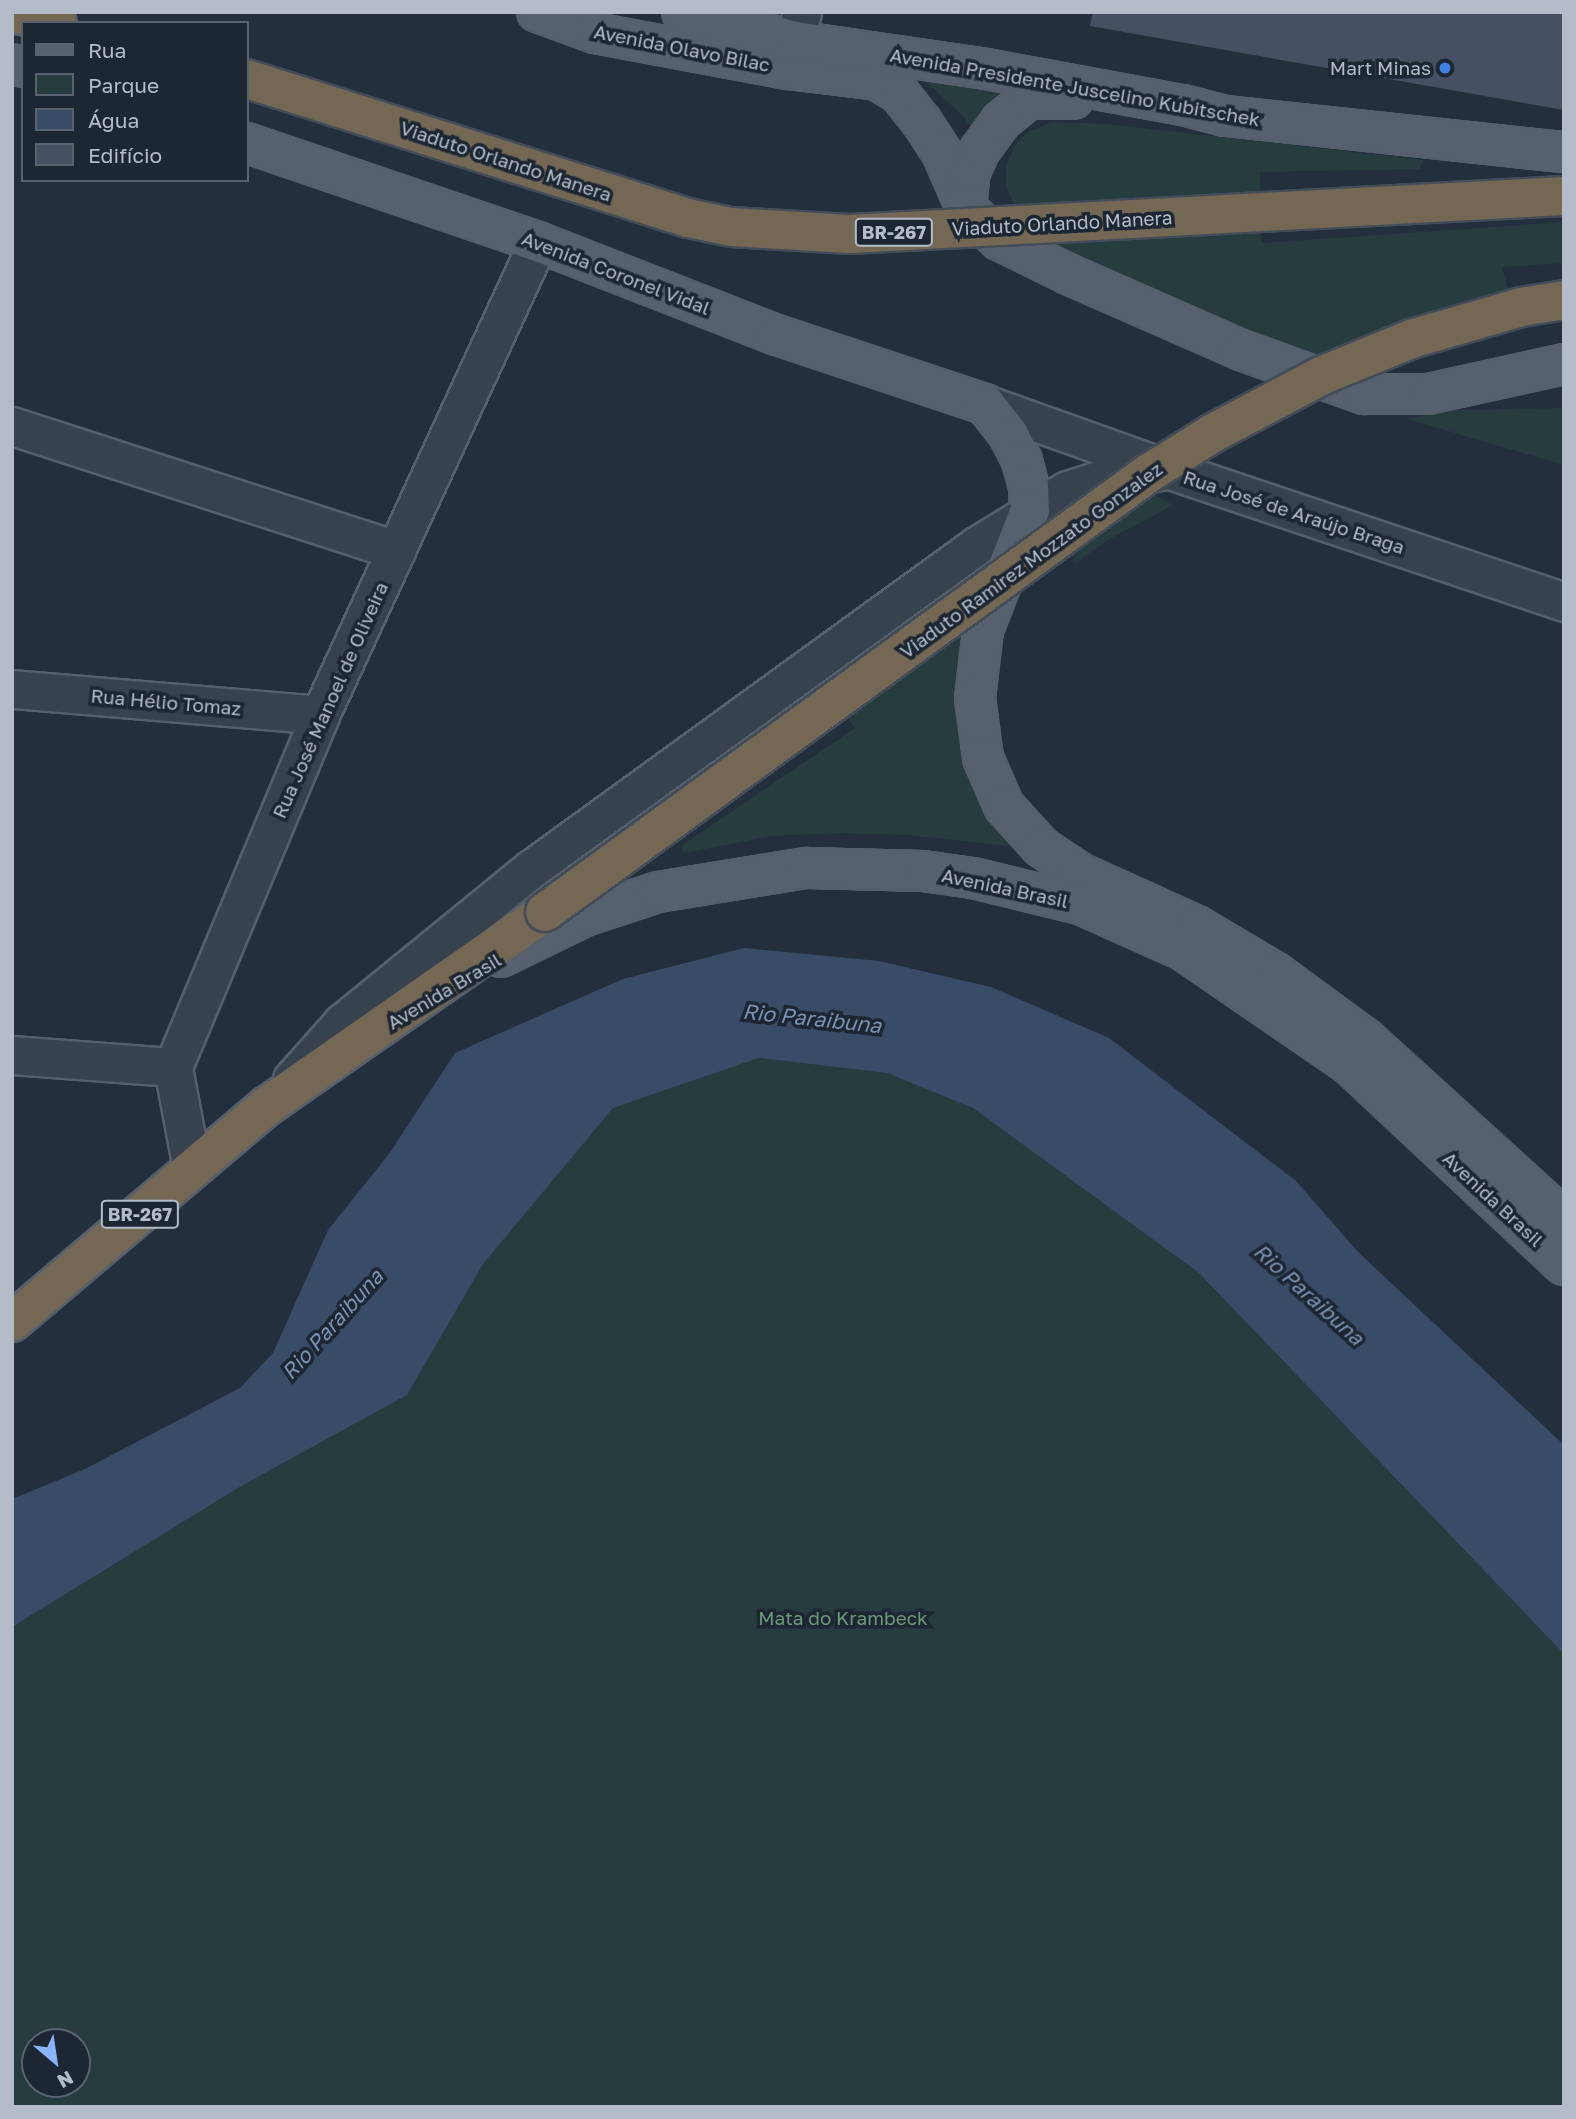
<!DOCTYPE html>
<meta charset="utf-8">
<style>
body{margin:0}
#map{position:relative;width:1576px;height:2119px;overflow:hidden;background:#242f3e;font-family:"Golos Text",sans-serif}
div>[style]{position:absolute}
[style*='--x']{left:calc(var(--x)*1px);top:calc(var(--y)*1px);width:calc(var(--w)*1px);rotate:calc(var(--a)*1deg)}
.green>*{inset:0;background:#263c3f}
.water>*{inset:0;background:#394c67}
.building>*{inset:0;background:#455162}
.roads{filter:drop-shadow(2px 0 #565f6c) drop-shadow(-2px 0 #565f6c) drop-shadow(0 2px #565f6c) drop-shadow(0 -2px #565f6c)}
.minor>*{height:37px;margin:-18.5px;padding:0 18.5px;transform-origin:18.5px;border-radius:18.5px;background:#38414e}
.major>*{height:38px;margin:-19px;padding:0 19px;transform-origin:19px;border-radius:19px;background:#56606e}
.highway>*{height:38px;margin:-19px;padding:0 19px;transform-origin:19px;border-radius:19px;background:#746855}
.bridges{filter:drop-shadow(2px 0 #434c59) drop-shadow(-2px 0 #434c59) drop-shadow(0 2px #434c59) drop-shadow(0 -2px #434c59)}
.highway-bridge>*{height:38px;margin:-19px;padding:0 19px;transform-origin:19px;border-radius:19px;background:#746855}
.dots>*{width:19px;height:19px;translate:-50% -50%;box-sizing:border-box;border:4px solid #1d2633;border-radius:50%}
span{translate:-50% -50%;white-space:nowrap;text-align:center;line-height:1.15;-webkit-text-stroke:7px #1d2633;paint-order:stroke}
.shield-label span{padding:2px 5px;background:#1d2633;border:2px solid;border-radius:5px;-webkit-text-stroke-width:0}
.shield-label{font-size:18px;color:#b4bcc9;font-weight:700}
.street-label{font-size:19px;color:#b4bcc9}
.poi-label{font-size:19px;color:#b4bcc9}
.right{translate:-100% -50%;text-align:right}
.park-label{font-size:19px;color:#6b9a76}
.water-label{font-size:21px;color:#7c92b1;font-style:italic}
.frame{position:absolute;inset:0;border:14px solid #b4bcc9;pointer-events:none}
.legend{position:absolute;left:21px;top:21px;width:228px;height:161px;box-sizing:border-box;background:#1d2633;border:2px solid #59626f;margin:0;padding:9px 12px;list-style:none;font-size:21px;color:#b4bcc9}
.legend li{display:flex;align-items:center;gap:14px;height:35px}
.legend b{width:35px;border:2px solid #59626f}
.north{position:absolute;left:21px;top:2028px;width:70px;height:70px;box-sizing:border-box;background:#1d2633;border:2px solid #59626f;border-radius:50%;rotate:151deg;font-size:19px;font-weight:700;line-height:28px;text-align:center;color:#b4bcc9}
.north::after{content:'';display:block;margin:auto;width:24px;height:32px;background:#8ab4f8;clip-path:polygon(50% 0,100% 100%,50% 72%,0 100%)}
</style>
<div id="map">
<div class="green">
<i style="clip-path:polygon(925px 81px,993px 86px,1004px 91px,971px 127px,963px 116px)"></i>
<i style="clip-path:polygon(1052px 122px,1107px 124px,1423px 160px,1420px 169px,1260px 172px,1261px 243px,1564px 222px,1564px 263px,1502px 267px,1518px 330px,1371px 369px,1320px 361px,1098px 267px,1054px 242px,1018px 213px,1006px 187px,1006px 165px,1014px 147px,1027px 132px)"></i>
<i style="clip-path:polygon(1564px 408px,1564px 465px,1407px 419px,1453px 410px)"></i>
<i style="clip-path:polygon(1141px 488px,1173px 505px,1108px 540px,1074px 564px,1063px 514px)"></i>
<i style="clip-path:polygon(973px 572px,979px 575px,976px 781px,1009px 846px,907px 835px,840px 833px,772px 836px,684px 853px,681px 846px,855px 728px,824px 684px,838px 673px,869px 684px,933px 637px,908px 620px)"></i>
<i style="clip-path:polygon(evenodd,759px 1058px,887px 1073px,973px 1108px,1199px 1273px,1564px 1654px,1564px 2107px,12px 2107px,12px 1627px,243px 1485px,407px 1395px,483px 1264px,613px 1108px,759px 1058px,35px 2042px,77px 2042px,77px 2084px,35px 2084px,35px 2042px)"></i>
</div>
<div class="water">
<i style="clip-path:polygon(744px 948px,879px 961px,991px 987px,1109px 1038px,1296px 1181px,1358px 1252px,1564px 1445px,1564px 1654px,1199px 1273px,973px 1108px,887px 1073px,759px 1058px,613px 1108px,483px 1264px,407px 1395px,243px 1485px,12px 1627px,12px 1499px,85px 1469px,240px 1388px,273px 1353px,328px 1230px,389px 1154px,455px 1053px,623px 979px)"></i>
</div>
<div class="building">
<i style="clip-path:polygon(1093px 12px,1564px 12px,1564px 110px,1090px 26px)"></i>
</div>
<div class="roads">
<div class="minor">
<i style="--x:788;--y:69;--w:59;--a:-76.2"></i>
<i style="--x:985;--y:404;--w:196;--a:19.6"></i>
<i style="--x:1170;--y:470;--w:416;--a:18.5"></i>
<i style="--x:12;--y:426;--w:404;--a:17.9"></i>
<i style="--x:12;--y:689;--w:309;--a:4.8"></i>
<i style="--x:12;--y:1055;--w:161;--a:4.3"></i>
<i style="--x:292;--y:1079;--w:75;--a:-48.2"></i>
<i style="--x:342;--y:1023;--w:244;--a:-39.2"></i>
<i style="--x:531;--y:869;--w:550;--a:-35.97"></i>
<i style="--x:976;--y:546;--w:107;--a:-31.6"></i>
<i style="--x:1067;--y:490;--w:46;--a:-17.7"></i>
<i style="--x:1111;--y:476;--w:50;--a:-5.7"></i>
<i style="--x:192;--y:1169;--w:104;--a:-100.6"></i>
<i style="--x:173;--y:1067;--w:381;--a:-67.3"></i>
<i style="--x:320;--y:715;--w:521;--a:-65.26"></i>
</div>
<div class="major">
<i style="--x:537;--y:12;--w:62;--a:19.9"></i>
<i style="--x:595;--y:33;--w:196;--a:10.6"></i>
<i style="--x:788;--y:69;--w:90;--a:7"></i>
<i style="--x:877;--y:80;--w:26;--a:31"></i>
<i style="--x:899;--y:93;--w:37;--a:52"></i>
<i style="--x:922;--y:122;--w:37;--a:57"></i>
<i style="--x:942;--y:153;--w:60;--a:66.4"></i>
<i style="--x:966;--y:208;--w:46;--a:44.1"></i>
<i style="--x:999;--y:240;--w:77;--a:26.2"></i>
<i style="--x:1068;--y:274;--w:189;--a:23.7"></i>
<i style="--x:1241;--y:350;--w:131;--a:19.7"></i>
<i style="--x:1364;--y:394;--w:64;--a:0"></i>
<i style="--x:1428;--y:394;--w:139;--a:-12.4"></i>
<i style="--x:682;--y:12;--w:117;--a:14.4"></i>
<i style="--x:795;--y:41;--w:193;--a:8.3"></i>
<i style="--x:986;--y:69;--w:200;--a:10.4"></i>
<i style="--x:1183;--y:105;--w:43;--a:14.7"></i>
<i style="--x:1225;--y:116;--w:341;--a:6.1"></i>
<i style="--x:12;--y:64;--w:11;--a:15"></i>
<i style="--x:247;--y:143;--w:307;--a:18.8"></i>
<i style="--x:538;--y:242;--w:256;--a:21.3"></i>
<i style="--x:777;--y:335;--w:219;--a:18.4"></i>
<i style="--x:985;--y:404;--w:39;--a:52"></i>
<i style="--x:1009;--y:435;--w:29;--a:63"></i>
<i style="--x:1022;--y:461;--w:27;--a:75"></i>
<i style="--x:1029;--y:487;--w:23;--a:88"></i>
<i style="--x:1030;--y:510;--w:129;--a:111.4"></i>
<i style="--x:983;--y:630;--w:68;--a:96.7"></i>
<i style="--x:975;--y:698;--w:61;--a:82.4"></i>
<i style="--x:983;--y:758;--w:52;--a:66.4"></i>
<i style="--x:1004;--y:806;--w:55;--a:47.9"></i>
<i style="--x:1041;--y:847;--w:47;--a:33.7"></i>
<i style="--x:1080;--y:873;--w:128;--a:24.4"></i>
<i style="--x:1197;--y:926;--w:92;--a:30.7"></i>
<i style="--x:1276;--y:973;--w:112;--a:36.3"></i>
<i style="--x:1366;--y:1039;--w:268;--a:42.3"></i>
<i style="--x:966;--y:208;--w:36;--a:-84"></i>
<i style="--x:970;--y:172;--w:24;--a:-66"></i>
<i style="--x:980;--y:150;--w:36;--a:-54"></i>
<i style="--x:1001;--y:121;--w:35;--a:-39"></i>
<i style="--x:1028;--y:99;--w:45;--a:0"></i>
<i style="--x:501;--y:957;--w:93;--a:-26"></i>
<i style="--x:585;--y:916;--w:77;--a:-18.2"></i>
<i style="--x:658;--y:892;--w:151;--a:-9.2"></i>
<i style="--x:807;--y:868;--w:116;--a:1.5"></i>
<i style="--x:923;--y:871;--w:50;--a:8"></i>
<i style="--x:973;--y:878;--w:110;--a:13.7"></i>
<i style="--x:1080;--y:904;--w:113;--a:24.1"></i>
<i style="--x:1183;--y:950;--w:201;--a:34.5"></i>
<i style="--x:1349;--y:1064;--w:294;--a:43.1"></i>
</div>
<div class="highway">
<i style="--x:12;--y:13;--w:46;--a:12.5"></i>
<i style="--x:12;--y:1322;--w:334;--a:-40.3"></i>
<i style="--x:267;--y:1106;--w:339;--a:-34.9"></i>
</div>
</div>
<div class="bridges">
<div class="highway-bridge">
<i style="--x:247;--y:79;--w:462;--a:17.5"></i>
<i style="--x:688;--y:218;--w:44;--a:11.8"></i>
<i style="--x:731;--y:227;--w:119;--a:3.4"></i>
<i style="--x:850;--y:234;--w:715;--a:-3.05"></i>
<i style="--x:545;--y:912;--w:747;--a:-36.01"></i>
<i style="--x:1149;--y:473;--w:75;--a:-32"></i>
<i style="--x:1213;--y:433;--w:124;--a:-27.8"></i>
<i style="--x:1323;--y:375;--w:95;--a:-22.2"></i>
<i style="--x:1411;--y:339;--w:115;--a:-16.2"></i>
<i style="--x:1521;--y:307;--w:44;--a:-9.2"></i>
</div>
</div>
<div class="dots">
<i style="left:1445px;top:68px;background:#3f7fe0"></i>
</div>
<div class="shield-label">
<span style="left:894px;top:232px">BR-267</span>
<span style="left:140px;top:1214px">BR-267</span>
</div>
<div class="street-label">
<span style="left:682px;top:48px;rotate:11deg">Avenida Olavo Bilac</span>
<span style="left:1075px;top:87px;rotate:10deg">Avenida Presidente Juscelino Kubitschek</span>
<span style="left:506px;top:161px;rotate:18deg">Viaduto Orlando Manera</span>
<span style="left:1062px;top:223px;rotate:-3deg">Viaduto Orlando Manera</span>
<span style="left:616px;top:273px;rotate:21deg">Avenida Coronel Vidal</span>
<span style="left:1294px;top:512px;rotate:18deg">Rua José de Araújo Braga</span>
<span style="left:1031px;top:560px;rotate:-36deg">Viaduto Ramirez Mozzato Gonzalez</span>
<span style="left:330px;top:700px;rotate:-66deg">Rua José Manoel de Oliveira</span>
<span style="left:166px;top:702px;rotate:5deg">Rua Hélio Tomaz</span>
<span style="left:1005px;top:888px;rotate:12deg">Avenida Brasil</span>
<span style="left:444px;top:991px;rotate:-31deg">Avenida Brasil</span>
<span style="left:1493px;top:1199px;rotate:43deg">Avenida Brasil</span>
</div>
<div class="poi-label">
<span class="right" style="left:1431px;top:68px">Mart Minas</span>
</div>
<div class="park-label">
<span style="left:843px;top:1618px">Mata do Krambeck</span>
</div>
<div class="water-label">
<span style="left:812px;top:1018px;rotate:6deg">Rio Paraibuna</span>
<span style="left:1309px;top:1294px;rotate:42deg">Rio Paraibuna</span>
<span style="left:332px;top:1324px;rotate:-48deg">Rio Paraibuna</span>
</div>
<div class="frame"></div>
<ul class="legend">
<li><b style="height:9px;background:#56606e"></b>Rua</li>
<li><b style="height:19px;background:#263c3f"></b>Parque</li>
<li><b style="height:19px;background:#394c67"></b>Água</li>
<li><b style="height:19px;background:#455162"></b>Edifício</li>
</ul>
<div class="north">N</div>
</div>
